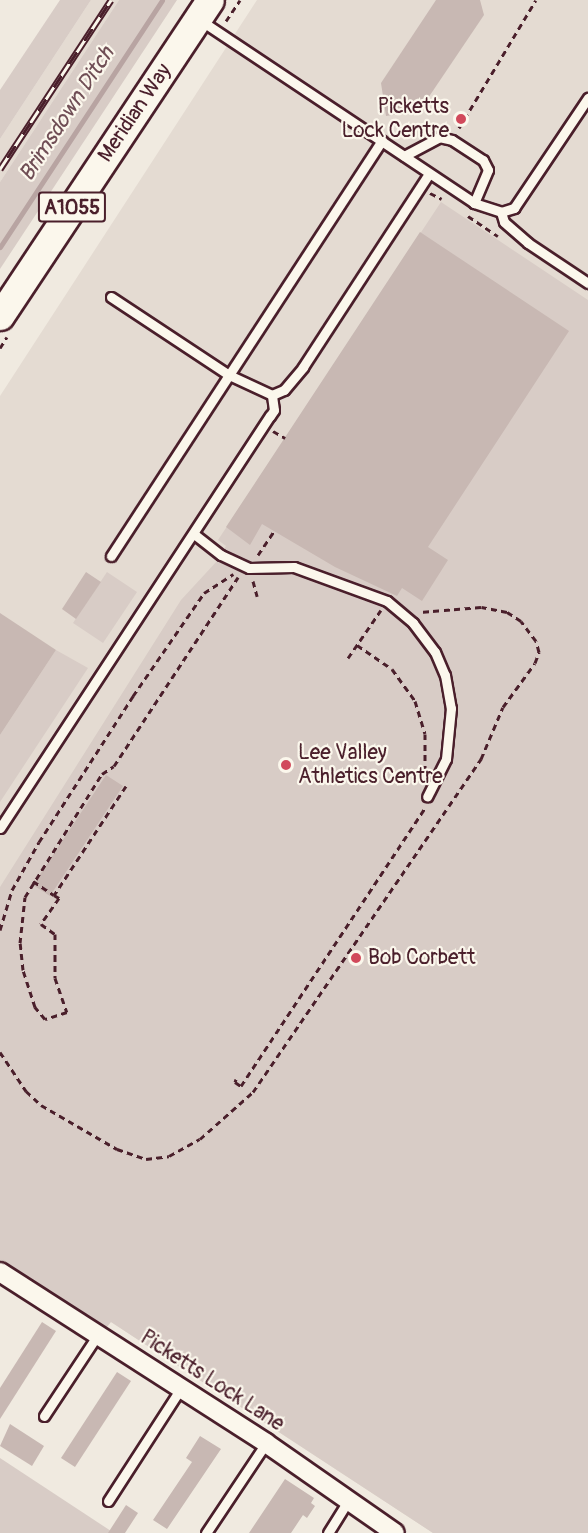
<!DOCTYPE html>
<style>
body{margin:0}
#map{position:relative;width:588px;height:1533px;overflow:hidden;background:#f0eae0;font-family:Pangolin,sans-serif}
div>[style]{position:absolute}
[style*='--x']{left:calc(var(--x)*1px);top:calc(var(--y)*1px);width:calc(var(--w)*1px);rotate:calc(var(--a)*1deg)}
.built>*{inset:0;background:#e4dbd2}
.green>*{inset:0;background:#d8ccc6}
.stream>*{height:5px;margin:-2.5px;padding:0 2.5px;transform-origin:2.5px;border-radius:2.5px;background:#b8a4a2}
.building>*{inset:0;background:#c8b8b3}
.path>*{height:3px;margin-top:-1.5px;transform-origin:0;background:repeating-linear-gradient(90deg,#4a1f2b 0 6px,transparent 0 10.5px)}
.roads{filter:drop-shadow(2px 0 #4a1f2b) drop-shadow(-2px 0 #4a1f2b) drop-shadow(0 2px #4a1f2b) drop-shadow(0 -2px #4a1f2b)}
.lane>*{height:9px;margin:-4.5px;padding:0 4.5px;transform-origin:4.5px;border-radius:4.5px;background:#fbf7ec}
.street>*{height:18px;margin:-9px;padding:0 9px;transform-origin:9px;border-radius:9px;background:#fbf7ec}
.primary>*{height:27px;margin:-13.5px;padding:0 13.5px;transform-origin:13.5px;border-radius:13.5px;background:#fbf7ec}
.rail>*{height:7px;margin-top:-3.5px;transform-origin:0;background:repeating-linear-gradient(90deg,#fbf7ec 0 14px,#4a1f2b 0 28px);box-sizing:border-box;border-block:2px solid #4a1f2b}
.dots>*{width:16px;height:16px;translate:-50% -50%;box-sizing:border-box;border:3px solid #fbf7ec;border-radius:50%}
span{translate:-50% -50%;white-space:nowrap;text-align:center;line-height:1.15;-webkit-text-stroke:4.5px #fbf7ec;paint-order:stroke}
.shield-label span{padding:2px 4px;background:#fbf7ec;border:2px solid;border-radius:4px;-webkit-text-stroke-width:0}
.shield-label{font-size:20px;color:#4a1f2b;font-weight:700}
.poi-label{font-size:21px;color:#4a1f2b}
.right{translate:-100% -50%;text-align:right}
.left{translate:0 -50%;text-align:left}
.street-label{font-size:21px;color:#4a1f2b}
.water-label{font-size:22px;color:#704e55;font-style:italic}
</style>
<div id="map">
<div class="built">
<i style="clip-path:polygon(91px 0,119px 0,0 182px,0 139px)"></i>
<i style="clip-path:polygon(257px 0,588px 0,588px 1533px,433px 1533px,111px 1322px,0 1255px,0 396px)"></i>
</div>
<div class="green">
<i style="clip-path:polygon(60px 0,91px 0,0 139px,0 90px)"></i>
<i style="clip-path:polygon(119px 0,177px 0,0 269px,0 182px)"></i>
<i style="clip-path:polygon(441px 202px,588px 300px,588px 1533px,433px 1533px,111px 1322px,107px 1327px,0 1263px,0 887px,181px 600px,217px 561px,226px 546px,218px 540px)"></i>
<i style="clip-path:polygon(107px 572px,137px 592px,103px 643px,73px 623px)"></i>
<i style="clip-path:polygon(56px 650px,88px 668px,0 802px,0 735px)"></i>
<i style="clip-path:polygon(0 1458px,114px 1533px,0 1533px)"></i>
</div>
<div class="stream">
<i style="--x:0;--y:247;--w:295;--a:-56.7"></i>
</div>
<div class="building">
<i style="clip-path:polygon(436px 0,480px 0,484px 15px,420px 110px,386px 116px,381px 83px)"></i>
<i style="clip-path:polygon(420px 232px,569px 331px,428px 547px,448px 560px,422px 601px,402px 588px,397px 596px,335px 567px,262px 524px,250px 545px,226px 527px)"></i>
<i style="clip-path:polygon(86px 572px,101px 582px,76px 619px,62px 609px)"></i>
<i style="clip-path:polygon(0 613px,56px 650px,0 735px)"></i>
<i style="clip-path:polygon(106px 775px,123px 786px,50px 896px,33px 885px)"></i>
<i style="clip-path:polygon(42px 1322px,56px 1331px,0 1419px,0 1388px)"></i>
<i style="clip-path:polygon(117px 1372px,131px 1381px,75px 1467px,61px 1458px)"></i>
<i style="clip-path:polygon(10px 1424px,44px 1446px,32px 1466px,0 1446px)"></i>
<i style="clip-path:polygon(200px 1436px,221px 1449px,167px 1529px,153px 1520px,192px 1462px,186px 1458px)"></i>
<i style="clip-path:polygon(285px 1479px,314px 1498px,311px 1503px,315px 1506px,307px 1518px,303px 1515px,291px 1533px,249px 1533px)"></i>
<i style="clip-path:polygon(126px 1505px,138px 1513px,125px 1533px,108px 1533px)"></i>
</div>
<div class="path">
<i style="--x:226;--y:21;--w:25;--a:-56"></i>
<i style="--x:459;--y:128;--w:149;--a:-59"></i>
<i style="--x:430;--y:193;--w:13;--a:27"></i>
<i style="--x:468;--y:216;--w:36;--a:34"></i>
<i style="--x:0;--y:348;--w:13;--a:-58"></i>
<i style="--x:273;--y:431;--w:14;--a:30"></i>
<i style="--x:258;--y:555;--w:29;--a:-56"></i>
<i style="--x:253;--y:581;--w:16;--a:75"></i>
<i style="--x:357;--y:645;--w:42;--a:34.4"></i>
<i style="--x:392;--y:669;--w:39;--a:54"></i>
<i style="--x:415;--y:701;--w:34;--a:73"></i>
<i style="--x:425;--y:734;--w:37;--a:90"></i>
<i style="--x:348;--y:658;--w:58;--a:-55.5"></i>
<i style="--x:126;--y:786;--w:131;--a:123.4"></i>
<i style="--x:54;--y:895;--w:6;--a:31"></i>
<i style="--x:59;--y:898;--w:32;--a:125"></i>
<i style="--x:41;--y:924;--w:17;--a:36"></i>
<i style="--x:55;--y:934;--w:44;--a:90"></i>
<i style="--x:55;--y:978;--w:36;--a:71"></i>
<i style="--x:67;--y:1012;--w:23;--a:162"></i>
<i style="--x:45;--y:1019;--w:16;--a:-130"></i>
<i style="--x:35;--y:1007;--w:39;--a:-108"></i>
<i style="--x:23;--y:970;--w:27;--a:-96"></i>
<i style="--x:20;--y:943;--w:46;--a:-83.8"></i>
<i style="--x:25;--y:897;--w:145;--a:-58"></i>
<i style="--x:102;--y:774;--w:14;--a:-34"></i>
<i style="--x:114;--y:766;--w:226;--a:-56.7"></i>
<i style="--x:33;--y:881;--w:25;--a:34"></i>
<i style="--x:0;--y:930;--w:42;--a:-73.3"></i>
<i style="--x:12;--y:890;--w:55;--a:-60.6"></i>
<i style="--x:39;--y:842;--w:174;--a:-57.2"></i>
<i style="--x:133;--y:696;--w:125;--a:-55.4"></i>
<i style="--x:204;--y:593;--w:35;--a:-33"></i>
<i style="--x:0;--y:1052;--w:47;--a:56.3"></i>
<i style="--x:26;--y:1091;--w:21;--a:43"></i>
<i style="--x:41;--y:1105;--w:88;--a:30.1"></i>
<i style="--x:117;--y:1149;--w:31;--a:19"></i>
<i style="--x:146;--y:1159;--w:23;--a:-7"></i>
<i style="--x:169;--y:1156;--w:35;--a:-29"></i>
<i style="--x:200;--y:1139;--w:71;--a:-41.6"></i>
<i style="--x:253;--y:1092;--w:404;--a:-55.6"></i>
<i style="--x:481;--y:759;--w:56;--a:-67.1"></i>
<i style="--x:503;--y:707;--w:54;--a:-54"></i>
<i style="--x:535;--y:663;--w:12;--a:-70"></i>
<i style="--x:539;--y:652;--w:11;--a:-105"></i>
<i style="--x:536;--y:641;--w:25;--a:-127"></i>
<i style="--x:521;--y:621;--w:17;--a:-147"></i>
<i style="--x:507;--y:612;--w:26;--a:-169"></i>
<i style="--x:481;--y:607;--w:61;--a:175.3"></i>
<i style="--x:236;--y:1079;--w:3;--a:108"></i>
<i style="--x:235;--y:1082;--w:7;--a:34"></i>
<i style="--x:241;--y:1086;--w:332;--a:-56.5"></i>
</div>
<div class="roads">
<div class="lane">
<i style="--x:200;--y:20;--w:329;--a:33.7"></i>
<i style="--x:474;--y:203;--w:28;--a:18"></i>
<i style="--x:501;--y:212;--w:14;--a:-17"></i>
<i style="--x:514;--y:208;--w:133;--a:-56.1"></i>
<i style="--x:404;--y:156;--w:40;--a:-28"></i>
<i style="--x:439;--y:137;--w:13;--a:13"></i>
<i style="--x:452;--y:140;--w:37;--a:33"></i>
<i style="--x:483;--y:160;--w:11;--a:63"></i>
<i style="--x:488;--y:170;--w:36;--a:113"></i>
<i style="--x:501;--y:212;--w:10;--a:73"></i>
<i style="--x:504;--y:222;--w:32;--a:41"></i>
<i style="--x:528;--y:243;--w:72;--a:33.7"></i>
<i style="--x:111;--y:297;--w:141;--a:33.5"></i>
<i style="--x:229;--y:375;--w:47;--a:24.9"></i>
<i style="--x:272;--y:395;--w:13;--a:-23"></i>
<i style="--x:284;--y:390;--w:30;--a:-50"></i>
<i style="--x:303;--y:367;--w:230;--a:-56.9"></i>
<i style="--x:194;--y:534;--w:34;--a:38"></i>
<i style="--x:221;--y:555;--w:31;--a:25"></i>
<i style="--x:249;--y:568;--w:45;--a:-1.3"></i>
<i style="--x:294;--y:567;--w:99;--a:20.1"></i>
<i style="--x:387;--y:601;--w:34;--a:40"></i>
<i style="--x:413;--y:623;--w:36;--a:53"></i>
<i style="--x:435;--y:652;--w:25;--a:67"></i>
<i style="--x:445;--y:675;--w:34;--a:80"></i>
<i style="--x:451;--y:708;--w:51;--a:95.6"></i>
<i style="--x:446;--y:759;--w:42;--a:116.6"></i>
<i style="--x:111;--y:556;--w:496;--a:-56.9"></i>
<i style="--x:0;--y:828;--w:493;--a:-56.8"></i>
<i style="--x:270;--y:416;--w:7;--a:-56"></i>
<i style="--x:274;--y:410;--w:15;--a:-98"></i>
<i style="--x:44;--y:1416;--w:100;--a:-56.5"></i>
<i style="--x:108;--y:1501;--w:135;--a:-57.1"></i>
<i style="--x:206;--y:1533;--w:108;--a:-56.3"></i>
<i style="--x:328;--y:1533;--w:39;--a:-58"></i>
</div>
<div class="street">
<i style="--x:0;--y:1272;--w:316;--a:32.7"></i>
<i style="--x:266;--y:1443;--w:157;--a:34.9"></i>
</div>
<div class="primary">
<i style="--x:0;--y:316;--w:379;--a:-56.4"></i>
</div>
</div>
<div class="rail">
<i style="--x:0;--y:169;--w:202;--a:-56.7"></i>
</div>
<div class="dots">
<i style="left:461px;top:119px;background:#d1495b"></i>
<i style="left:286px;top:765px;background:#d1495b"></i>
<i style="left:356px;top:958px;background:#d1495b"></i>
</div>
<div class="shield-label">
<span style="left:72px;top:207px">A1055</span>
</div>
<div class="poi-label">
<span class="right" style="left:449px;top:119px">Picketts<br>Lock Centre</span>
<span class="left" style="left:298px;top:765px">Lee Valley<br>Athletics Centre</span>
<span class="left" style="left:368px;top:958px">Bob Corbett</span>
</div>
<div class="street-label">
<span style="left:135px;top:113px;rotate:-56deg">Meridian Way</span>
<span style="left:212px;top:1381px;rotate:33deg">Picketts Lock Lane</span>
</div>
<div class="water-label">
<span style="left:67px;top:114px;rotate:-57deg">Brimsdown Ditch</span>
</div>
</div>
